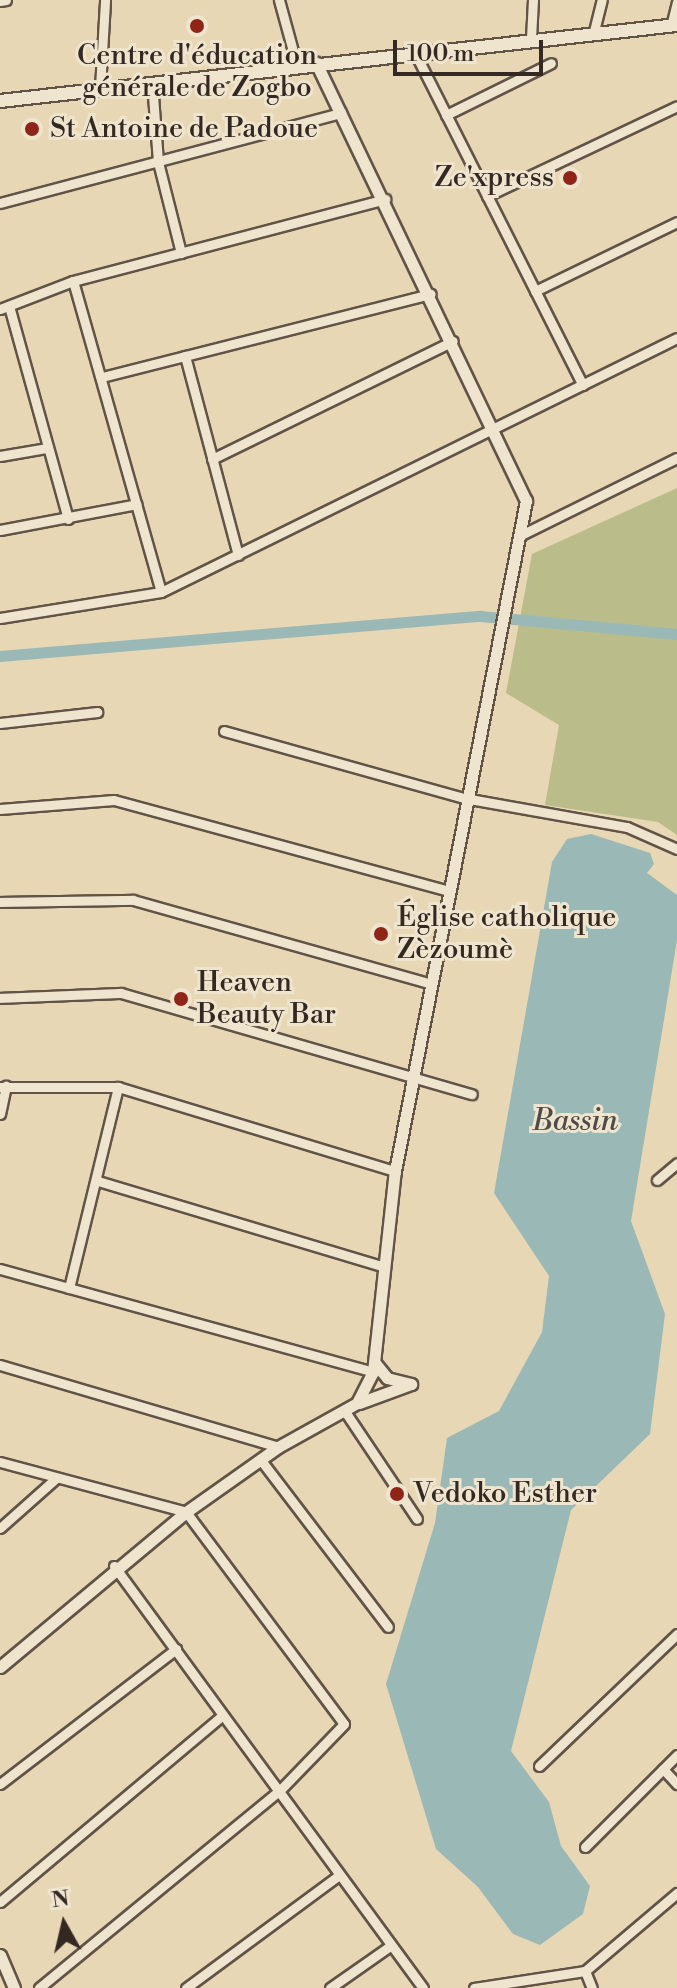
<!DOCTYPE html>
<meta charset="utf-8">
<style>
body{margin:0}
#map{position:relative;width:677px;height:1988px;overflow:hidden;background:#e7d7b5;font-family:"Libre Bodoni",serif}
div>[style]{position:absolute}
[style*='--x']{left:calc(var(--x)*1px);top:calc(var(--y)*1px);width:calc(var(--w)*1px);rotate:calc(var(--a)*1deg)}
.green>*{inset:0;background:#babd8a}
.water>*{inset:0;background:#99b8b6}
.canal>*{height:11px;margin:-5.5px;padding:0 5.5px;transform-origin:5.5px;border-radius:5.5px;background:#99b8b6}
.roads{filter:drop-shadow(2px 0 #615447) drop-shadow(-2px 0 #615447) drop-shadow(0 2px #615447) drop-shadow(0 -2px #615447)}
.minor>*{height:9px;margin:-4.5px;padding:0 4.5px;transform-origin:4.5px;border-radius:4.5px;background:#efe5cf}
.tertiary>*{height:11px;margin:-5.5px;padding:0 5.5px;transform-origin:5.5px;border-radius:5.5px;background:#efe5cf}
.secondary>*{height:12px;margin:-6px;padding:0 6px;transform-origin:6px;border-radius:6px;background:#efe5cf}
.dots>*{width:22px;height:22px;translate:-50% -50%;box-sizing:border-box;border:4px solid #efe5cf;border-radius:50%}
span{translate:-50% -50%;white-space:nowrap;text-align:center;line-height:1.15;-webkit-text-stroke:6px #efe5cf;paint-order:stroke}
.poi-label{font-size:28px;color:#342822}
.left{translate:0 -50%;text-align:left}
.right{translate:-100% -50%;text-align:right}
.water-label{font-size:30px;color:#4d4c47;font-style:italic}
.north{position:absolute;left:24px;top:1884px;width:80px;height:80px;-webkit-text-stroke:6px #efe5cf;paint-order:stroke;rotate:352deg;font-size:22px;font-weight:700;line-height:32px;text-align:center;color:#342822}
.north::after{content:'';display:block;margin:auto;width:28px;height:36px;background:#342822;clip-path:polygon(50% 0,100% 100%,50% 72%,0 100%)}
.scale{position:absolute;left:393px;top:40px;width:150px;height:36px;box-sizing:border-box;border:4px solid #342822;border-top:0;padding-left:10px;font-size:24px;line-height:28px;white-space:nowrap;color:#342822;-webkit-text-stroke:6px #efe5cf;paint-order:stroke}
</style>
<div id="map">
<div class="green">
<i style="clip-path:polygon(677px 488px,677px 835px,658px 822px,545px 805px,559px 725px,506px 693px,532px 554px)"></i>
</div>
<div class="water">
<i style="clip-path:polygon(591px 834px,650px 853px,654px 864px,647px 873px,677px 895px,677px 940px,631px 1221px,665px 1314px,650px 1434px,571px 1510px,511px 1751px,549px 1802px,561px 1846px,590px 1886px,583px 1914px,540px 1945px,513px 1934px,478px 1887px,436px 1849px,386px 1684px,435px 1523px,447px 1438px,499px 1411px,542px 1332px,549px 1276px,494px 1193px,552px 862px,567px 839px)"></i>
</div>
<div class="canal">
<i style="--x:0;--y:656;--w:482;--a:-4.8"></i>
<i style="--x:480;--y:616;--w:198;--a:5.2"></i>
</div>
<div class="roads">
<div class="minor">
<i style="--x:279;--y:0;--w:68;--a:74.7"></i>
<i style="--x:0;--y:1;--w:6;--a:-9"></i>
<i style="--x:671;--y:26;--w:25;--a:-76"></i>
<i style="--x:594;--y:31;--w:32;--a:-76"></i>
<i style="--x:531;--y:38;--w:38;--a:-87"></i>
<i style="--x:415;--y:53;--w:372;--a:63.2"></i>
<i style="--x:152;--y:82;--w:80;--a:85.7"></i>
<i style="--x:158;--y:162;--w:94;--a:75.8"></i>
<i style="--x:100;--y:88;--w:88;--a:-86.7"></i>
<i style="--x:446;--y:115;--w:117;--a:-26.3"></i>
<i style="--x:487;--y:196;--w:210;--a:-25.3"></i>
<i style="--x:0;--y:203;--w:353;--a:-14.8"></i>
<i style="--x:73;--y:281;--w:323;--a:74.2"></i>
<i style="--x:535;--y:291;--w:158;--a:-25.9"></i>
<i style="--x:9;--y:306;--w:221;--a:74.5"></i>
<i style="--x:0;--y:309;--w:78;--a:-21"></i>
<i style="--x:73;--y:281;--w:323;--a:-14.7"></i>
<i style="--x:185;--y:356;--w:206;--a:75.1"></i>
<i style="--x:102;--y:377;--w:339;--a:-14.2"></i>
<i style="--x:0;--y:456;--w:48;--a:-9.7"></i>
<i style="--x:212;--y:459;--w:268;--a:-26.1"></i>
<i style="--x:0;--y:530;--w:139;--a:-10.7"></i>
<i style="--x:521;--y:535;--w:174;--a:-26.3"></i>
<i style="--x:0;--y:618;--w:163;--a:-9.2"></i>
<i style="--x:161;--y:592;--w:575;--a:-26.21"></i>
<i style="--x:0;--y:723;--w:98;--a:-6.5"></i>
<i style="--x:224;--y:731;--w:249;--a:15.6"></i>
<i style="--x:464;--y:798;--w:166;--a:10.1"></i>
<i style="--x:627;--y:827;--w:55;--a:23.7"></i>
<i style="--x:0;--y:809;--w:114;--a:-4.5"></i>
<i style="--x:114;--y:800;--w:343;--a:15.2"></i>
<i style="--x:0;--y:902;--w:133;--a:-0.9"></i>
<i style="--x:133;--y:900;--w:306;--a:15.7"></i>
<i style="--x:0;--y:998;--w:121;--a:-2.4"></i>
<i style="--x:121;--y:993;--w:365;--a:16.1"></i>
<i style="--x:0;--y:1087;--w:118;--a:0"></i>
<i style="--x:118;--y:1087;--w:289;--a:16.9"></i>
<i style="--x:0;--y:1114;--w:29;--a:-78"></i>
<i style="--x:657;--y:1180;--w:26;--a:-40"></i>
<i style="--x:98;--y:1181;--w:296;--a:16.7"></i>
<i style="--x:0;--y:1269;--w:387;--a:15.4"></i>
<i style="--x:69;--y:1288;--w:207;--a:-76.3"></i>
<i style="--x:0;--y:1365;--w:290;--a:16.4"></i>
<i style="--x:344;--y:1410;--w:131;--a:56.2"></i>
<i style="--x:260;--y:1459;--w:211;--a:52.7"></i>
<i style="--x:0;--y:1462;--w:193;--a:15"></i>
<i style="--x:186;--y:1512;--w:264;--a:53.3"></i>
<i style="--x:344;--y:1724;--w:92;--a:134.1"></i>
<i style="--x:280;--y:1790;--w:312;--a:140.6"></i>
<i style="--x:0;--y:1528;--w:74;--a:-41.7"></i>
<i style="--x:114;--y:1566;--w:523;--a:53.79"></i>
<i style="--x:539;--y:1766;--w:191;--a:-43.7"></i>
<i style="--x:663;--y:1769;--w:21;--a:47"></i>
<i style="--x:0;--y:1784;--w:222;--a:-37.5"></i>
<i style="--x:585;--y:1847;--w:130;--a:-45"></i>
<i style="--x:0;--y:1902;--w:286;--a:-40"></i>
<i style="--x:585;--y:1971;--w:18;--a:68"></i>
<i style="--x:186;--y:1988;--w:190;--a:-36.4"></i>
<i style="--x:330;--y:1988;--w:73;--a:-35"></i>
<i style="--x:474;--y:1988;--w:112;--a:-8.7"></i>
<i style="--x:585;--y:1971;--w:121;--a:-40.3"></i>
</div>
<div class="tertiary">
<i style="--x:375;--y:1363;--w:19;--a:51"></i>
<i style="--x:387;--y:1378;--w:25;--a:14"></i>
<i style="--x:359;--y:1403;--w:55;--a:-20.1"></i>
<i style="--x:0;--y:1667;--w:242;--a:-39.8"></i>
<i style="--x:186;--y:1512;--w:113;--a:-35.2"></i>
<i style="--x:278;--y:1447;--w:90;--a:-29.1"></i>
<i style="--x:357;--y:1403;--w:35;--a:-63"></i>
<i style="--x:373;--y:1372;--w:202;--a:-83.8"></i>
<i style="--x:395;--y:1171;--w:683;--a:-78.94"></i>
<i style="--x:526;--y:501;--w:486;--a:-115.6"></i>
<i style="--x:0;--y:1955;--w:36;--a:67"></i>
</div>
<div class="secondary">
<i style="--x:0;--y:101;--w:681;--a:-6.41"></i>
</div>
</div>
<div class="dots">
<i style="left:197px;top:26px;background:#8f2418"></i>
<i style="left:32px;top:129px;background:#8f2418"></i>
<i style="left:570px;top:178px;background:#8f2418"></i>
<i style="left:381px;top:934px;background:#8f2418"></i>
<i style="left:181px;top:999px;background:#8f2418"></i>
<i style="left:397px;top:1494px;background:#8f2418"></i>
</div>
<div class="poi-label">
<span style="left:197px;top:72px">Centre d'éducation<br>générale de Zogbo</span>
<span class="left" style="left:50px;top:129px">St Antoine de Padoue</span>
<span class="right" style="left:554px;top:178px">Ze'xpress</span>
<span class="left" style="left:397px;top:934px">Église catholique<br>Zèzoumè</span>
<span class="left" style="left:197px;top:999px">Heaven<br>Beauty Bar</span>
<span class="left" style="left:413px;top:1494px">Vedoko Esther</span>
</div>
<div class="water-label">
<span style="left:575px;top:1121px">Bassin</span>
</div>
<div class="north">N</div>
<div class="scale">100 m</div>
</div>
